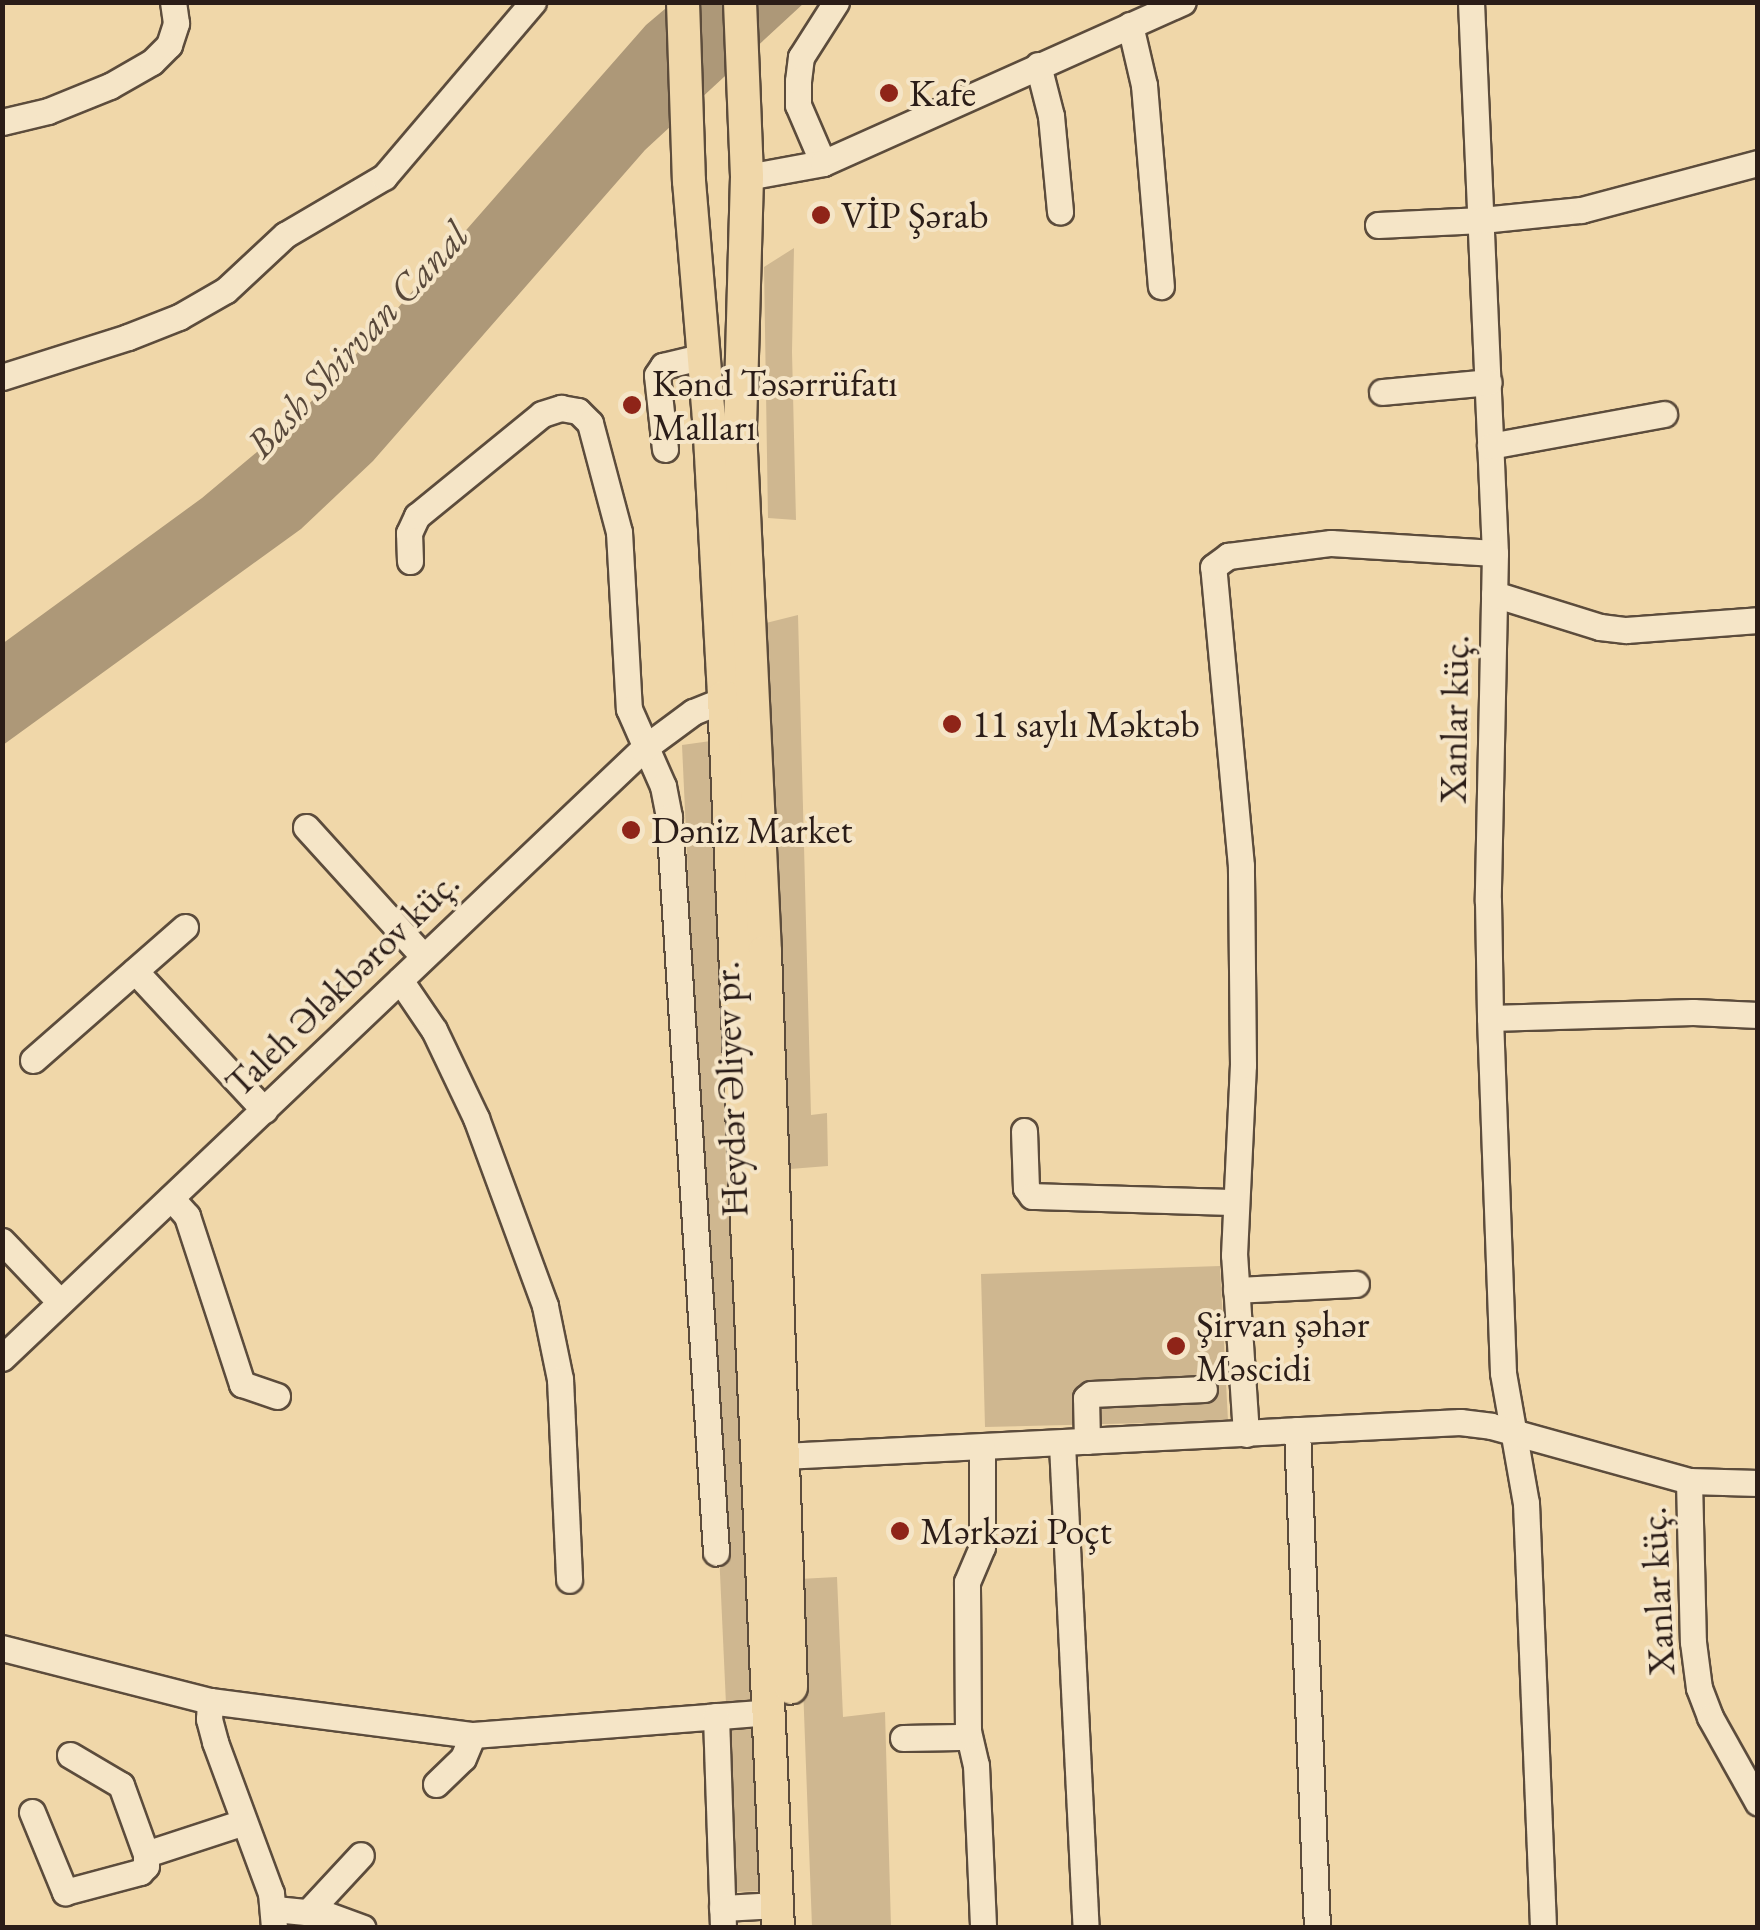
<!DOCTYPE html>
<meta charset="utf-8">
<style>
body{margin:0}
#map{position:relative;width:1760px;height:1930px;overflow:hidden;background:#f0d7a9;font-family:"EB Garamond",serif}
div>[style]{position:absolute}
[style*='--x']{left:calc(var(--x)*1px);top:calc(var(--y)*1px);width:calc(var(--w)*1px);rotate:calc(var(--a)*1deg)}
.green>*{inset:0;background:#cfb790}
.water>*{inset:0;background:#ad9878}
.roads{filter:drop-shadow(2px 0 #5c4c3c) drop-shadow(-2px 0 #5c4c3c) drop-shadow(0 2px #5c4c3c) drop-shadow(0 -2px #5c4c3c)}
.minor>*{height:25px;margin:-12.5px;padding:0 12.5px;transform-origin:12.5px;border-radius:12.5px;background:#f5e5c7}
.major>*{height:32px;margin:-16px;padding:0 16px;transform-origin:16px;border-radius:16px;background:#f0d7a9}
.dots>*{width:28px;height:28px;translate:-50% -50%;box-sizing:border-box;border:5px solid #f5e5c7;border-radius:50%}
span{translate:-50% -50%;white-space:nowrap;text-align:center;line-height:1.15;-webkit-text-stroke:8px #f5e5c7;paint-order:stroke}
.poi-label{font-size:38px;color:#2b1d18}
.left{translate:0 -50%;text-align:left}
.street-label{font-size:38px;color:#2b1d18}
.water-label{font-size:40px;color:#58483a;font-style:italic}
.frame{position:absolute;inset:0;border:5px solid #2b1d18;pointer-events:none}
</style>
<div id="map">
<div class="green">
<i style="clip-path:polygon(794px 248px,792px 352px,796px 520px,768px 518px,764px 267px)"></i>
<i style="clip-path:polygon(798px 615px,811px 1115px,827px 1113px,828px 1166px,790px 1169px,766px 623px)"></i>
<i style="clip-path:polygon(718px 740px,759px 1699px,726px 1704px,682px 745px)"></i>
<i style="clip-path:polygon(1220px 1266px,1228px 1421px,985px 1427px,981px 1274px)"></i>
<i style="clip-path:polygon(837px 1577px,843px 1717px,885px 1712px,891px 1927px,812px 1927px,799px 1579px)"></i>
<i style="clip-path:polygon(759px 1728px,766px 1891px,735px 1892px,728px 1729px)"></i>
</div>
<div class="water">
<i style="clip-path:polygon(672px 3px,804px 3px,645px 150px,373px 461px,301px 529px,3px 745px,2px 644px,202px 498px,288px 426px,375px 334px,646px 25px)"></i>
</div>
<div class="roads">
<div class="minor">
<i style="--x:1471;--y:2;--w:552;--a:87.51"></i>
<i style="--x:1495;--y:553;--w:348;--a:91.2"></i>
<i style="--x:1488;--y:901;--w:117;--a:89"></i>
<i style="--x:1490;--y:1018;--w:355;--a:87.9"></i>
<i style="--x:1503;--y:1373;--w:132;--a:80"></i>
<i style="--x:1526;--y:1503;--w:425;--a:87.7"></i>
<i style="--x:1130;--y:25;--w:62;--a:76.9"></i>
<i style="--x:1144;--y:85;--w:202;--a:85.2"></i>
<i style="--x:1038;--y:65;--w:53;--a:75.7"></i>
<i style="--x:1051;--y:116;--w:96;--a:84.6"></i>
<i style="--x:2;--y:122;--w:47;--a:-13.4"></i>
<i style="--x:48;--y:111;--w:67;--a:-22"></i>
<i style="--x:110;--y:86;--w:48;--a:-29.7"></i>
<i style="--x:152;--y:62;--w:24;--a:-45"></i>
<i style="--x:169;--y:45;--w:23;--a:-72"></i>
<i style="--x:176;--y:23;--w:21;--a:-98"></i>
<i style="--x:823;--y:163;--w:63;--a:-113.3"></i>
<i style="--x:798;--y:105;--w:24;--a:-90"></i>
<i style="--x:798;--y:81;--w:24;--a:-83"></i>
<i style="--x:801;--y:57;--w:65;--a:-57.5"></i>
<i style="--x:747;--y:177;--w:77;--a:-10.4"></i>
<i style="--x:823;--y:163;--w:394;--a:-24.1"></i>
<i style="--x:1378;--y:225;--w:104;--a:-2.8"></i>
<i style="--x:1482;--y:220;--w:100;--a:-5.8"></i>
<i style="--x:1581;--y:210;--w:183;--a:-14.9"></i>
<i style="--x:2;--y:377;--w:132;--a:-17.6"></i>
<i style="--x:128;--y:337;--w:55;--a:-21.4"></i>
<i style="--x:179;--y:317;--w:54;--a:-29.9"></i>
<i style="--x:226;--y:290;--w:81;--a:-43"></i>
<i style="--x:285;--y:235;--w:115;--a:-30.4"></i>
<i style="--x:384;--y:177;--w:230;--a:-49.6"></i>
<i style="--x:1382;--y:392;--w:107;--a:-5.3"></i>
<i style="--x:1490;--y:446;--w:177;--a:-10.4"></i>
<i style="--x:665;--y:449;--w:74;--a:-96.2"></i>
<i style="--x:657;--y:375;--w:11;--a:-56"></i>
<i style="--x:663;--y:366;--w:42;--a:-13.7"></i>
<i style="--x:410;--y:561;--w:28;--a:-92"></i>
<i style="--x:409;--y:533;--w:19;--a:-65"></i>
<i style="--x:417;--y:516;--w:161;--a:-39.2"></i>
<i style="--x:542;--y:414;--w:20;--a:-18"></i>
<i style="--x:561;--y:408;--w:17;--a:10"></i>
<i style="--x:578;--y:411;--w:17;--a:45"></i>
<i style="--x:590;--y:423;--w:113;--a:75.1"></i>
<i style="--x:619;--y:532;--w:177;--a:86.8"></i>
<i style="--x:629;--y:709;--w:84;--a:66.2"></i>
<i style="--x:663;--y:786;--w:32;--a:79"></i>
<i style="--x:669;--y:817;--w:737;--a:86.34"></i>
<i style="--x:1494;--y:594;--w:111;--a:17.3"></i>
<i style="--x:1600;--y:627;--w:26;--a:7"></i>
<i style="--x:1626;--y:630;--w:132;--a:-4.3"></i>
<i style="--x:306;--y:827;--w:174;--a:47.8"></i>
<i style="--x:135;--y:971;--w:190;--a:47.1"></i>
<i style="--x:400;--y:980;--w:60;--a:55.8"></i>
<i style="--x:434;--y:1030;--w:98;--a:64.5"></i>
<i style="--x:476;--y:1118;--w:200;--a:69.8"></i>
<i style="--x:545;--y:1306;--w:75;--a:78.4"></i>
<i style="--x:560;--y:1379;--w:201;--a:87.4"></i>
<i style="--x:1490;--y:1018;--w:203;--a:-1.7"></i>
<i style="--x:1693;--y:1012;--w:65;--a:2.6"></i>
<i style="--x:33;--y:1060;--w:202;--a:-41.2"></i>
<i style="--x:1024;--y:1131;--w:57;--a:88"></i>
<i style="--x:1026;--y:1188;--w:10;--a:53"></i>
<i style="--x:1032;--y:1196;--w:203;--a:1.7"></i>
<i style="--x:171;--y:1198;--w:24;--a:48"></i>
<i style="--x:187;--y:1216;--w:177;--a:71.9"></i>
<i style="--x:242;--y:1384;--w:37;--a:19"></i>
<i style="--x:2;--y:1241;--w:84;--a:46.4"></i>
<i style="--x:1236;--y:1290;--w:120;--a:-2.9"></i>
<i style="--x:2;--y:1358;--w:884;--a:-43.53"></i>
<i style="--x:643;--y:749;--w:62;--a:-36.5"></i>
<i style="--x:693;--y:712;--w:48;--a:-21.8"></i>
<i style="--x:1297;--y:1430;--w:498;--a:87.7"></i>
<i style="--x:1246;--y:1434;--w:179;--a:-93.8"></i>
<i style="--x:1234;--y:1255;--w:190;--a:-87.3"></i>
<i style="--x:1243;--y:1065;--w:199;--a:-90.6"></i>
<i style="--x:1241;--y:866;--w:300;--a:-95.3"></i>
<i style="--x:1213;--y:567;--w:19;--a:-36"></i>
<i style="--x:1228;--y:556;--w:104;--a:-7.2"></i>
<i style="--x:1331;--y:543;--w:164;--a:3.5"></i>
<i style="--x:1087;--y:1441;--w:43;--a:-91.3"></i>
<i style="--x:1086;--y:1398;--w:6;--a:-39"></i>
<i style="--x:1091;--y:1394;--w:113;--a:-2.5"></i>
<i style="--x:1062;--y:1444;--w:485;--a:87.2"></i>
<i style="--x:783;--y:1456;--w:678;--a:-2.88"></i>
<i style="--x:1460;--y:1422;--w:31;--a:7"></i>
<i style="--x:1491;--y:1426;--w:205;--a:15.5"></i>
<i style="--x:1689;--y:1481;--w:69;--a:1.7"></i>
<i style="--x:1689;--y:1481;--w:161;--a:88.6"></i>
<i style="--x:1693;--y:1642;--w:46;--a:82.6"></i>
<i style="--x:1699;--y:1688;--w:31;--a:69"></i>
<i style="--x:1710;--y:1717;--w:98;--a:60.8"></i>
<i style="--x:2;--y:1648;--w:215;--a:14.3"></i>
<i style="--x:210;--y:1701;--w:18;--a:93"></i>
<i style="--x:209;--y:1719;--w:24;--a:75"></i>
<i style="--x:215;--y:1742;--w:161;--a:69.7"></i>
<i style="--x:271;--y:1893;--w:35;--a:85"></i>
<i style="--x:210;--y:1701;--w:265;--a:7.4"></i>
<i style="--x:473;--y:1735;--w:298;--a:-4.4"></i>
<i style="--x:716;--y:1716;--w:212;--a:88.1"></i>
<i style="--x:968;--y:1731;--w:35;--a:77"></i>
<i style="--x:976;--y:1765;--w:163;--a:87.5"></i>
<i style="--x:903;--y:1738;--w:56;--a:-1"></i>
<i style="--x:959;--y:1737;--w:11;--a:-34"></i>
<i style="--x:968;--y:1731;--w:149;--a:-90.4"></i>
<i style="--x:967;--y:1582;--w:38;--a:-67"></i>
<i style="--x:982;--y:1547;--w:100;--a:-90"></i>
<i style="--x:70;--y:1755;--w:59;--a:30.5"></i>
<i style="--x:121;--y:1785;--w:73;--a:70.1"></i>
<i style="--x:146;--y:1854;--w:103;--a:-18.1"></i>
<i style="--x:436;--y:1784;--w:37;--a:-44"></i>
<i style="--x:463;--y:1758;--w:25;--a:-67"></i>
<i style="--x:32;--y:1812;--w:87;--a:67.6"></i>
<i style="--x:65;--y:1892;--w:78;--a:-14.9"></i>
<i style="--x:140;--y:1872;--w:8;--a:-45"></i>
<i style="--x:146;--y:1866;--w:12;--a:-90"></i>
<i style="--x:722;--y:1908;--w:56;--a:-3.1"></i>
<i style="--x:275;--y:1909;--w:50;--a:5.7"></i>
<i style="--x:325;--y:1914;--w:40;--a:20.2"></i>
<i style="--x:309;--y:1911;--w:76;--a:-47.1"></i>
</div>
<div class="major">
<i style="--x:683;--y:2;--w:179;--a:88.1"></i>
<i style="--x:689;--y:181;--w:238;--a:85.2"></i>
<i style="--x:709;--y:418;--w:279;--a:86.9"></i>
<i style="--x:724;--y:697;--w:1232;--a:87.49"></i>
<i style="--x:740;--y:2;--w:175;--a:87.7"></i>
<i style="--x:747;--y:177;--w:253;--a:91.6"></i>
<i style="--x:740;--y:430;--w:523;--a:87.26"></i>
<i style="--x:765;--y:952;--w:736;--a:87.98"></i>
</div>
</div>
<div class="dots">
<i style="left:889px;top:93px;background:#8f2418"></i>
<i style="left:821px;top:215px;background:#8f2418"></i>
<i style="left:632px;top:405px;background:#8f2418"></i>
<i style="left:952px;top:724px;background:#8f2418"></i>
<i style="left:631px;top:830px;background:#8f2418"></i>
<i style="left:1176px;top:1346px;background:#8f2418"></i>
<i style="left:900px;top:1531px;background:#8f2418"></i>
</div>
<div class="poi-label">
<span class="left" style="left:909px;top:93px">Kafe</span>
<span class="left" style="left:841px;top:215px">VİP Şərab</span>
<span class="left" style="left:652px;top:405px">Kənd Təsərrüfatı<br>Malları</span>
<span class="left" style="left:972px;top:724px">11 saylı Məktəb</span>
<span class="left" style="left:651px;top:830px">Dəniz Market</span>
<span class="left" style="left:1196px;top:1346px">Şirvan şəhər<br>Məscidi</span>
<span class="left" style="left:920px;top:1531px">Mərkəzi Poçt</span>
</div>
<div class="street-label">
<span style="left:1454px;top:719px;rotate:-89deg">Xanlar küç.</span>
<span style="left:342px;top:983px;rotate:-44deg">Taleh Ələkbərov küç.</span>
<span style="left:730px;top:1089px;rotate:-92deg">Heydər Əliyev pr.</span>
<span style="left:1657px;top:1591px;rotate:-93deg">Xanlar küç.</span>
</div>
<div class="water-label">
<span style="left:357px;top:339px;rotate:-47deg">Bash Shirvan Canal</span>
</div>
<div class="frame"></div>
</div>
